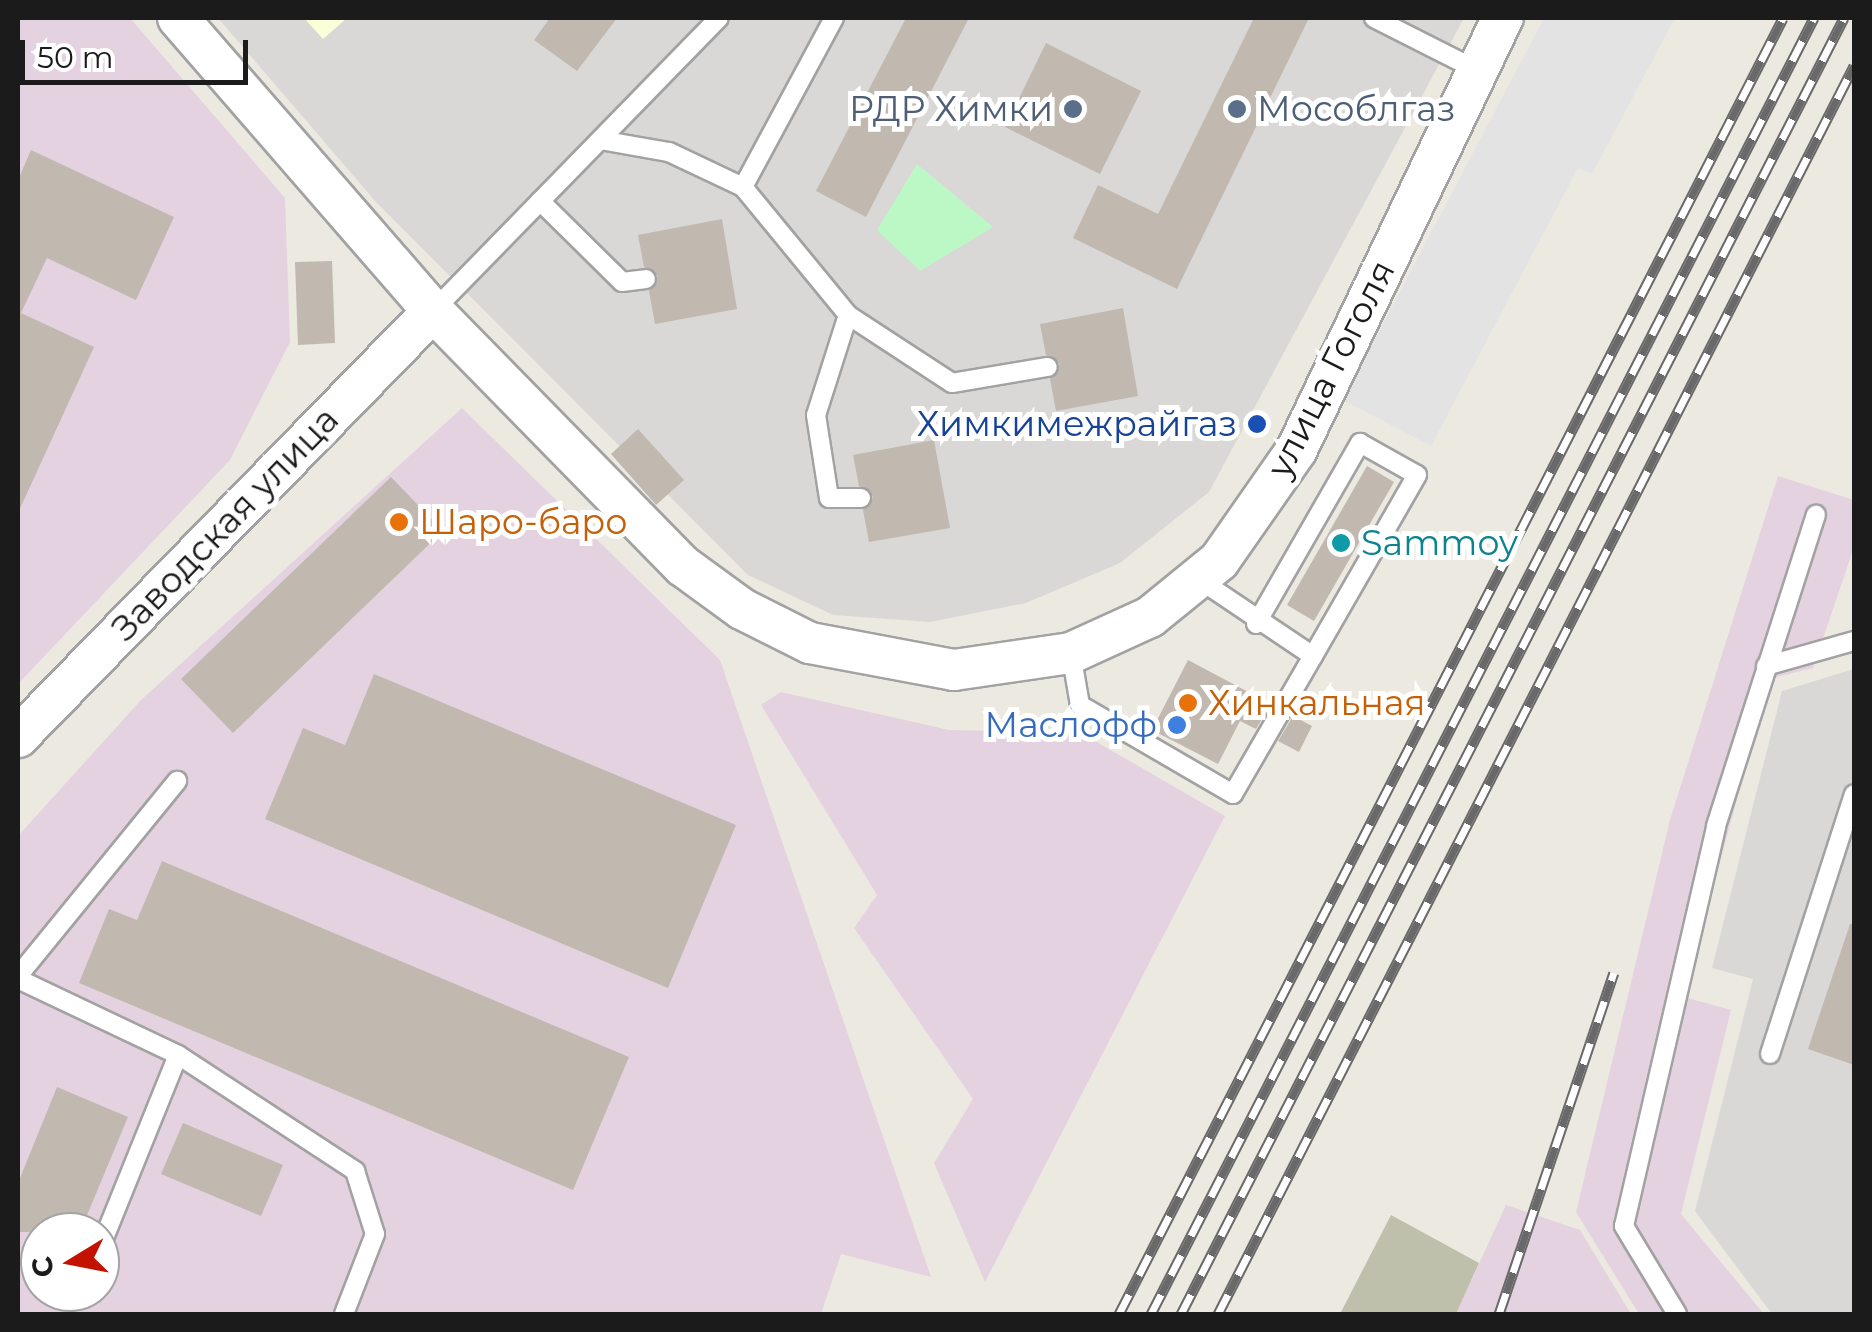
<!DOCTYPE html>
<meta charset="utf-8">
<style>
body{margin:0}
#map{position:relative;width:1872px;height:1332px;overflow:hidden;background:#ece9e0;font-family:Montserrat,sans-serif}
div>[style]{position:absolute}
[style*='--x']{left:calc(var(--x)*1px);top:calc(var(--y)*1px);width:calc(var(--w)*1px);rotate:calc(var(--a)*1deg)}
.residential>*{inset:0;background:#d9d8d7}
.industrial>*{inset:0;background:#e5d2e0}
.education>*{inset:0;background:#fbffd7}
.construction>*{inset:0;background:#bfc0ac}
.park>*{inset:0;background:#bbf8c5}
.parking>*{inset:0;background:#e3e3e3}
.building>*{inset:0;background:#c1b8b0}
.roads{filter:drop-shadow(2px 0 #a2a2a2) drop-shadow(-2px 0 #a2a2a2) drop-shadow(0 2px #a2a2a2) drop-shadow(0 -2px #a2a2a2)}
.service>*{height:18px;margin:-9px;padding:0 9px;transform-origin:9px;border-radius:9px;background:#fff}
.tertiary>*{height:40px;margin:-20px;padding:0 20px;transform-origin:20px;border-radius:20px;background:#fff}
.rail>*{height:11px;margin-top:-5.5px;transform-origin:0;background:repeating-linear-gradient(90deg,#fff 0 22px,#696969 0 44px);box-sizing:border-box;border-block:2px solid #696969}
.dots>*{width:28px;height:28px;translate:-50% -50%;box-sizing:border-box;border:5px solid #fff;border-radius:50%}
span{translate:-50% -50%;white-space:nowrap;text-align:center;line-height:1.15;-webkit-text-stroke:10px #fff;paint-order:stroke}
.service-label{font-size:35px;color:#4e5e75}
.right{translate:-100% -50%;text-align:right}
.left{translate:0 -50%;text-align:left}
.street-label{font-size:35px;color:#1b1b1b}
.transit-label{font-size:35px;color:#164399}
.food-label{font-size:35px;color:#c56008}
.culture-label{font-size:35px;color:#0d838f}
.shop-label{font-size:35px;color:#366cbe}
.frame{position:absolute;inset:0;border:20px solid #1b1b1b;pointer-events:none}
.north{position:absolute;left:20px;top:1212px;width:100px;height:100px;box-sizing:border-box;background:#fff;border:2px solid #a4a4a4;border-radius:50%;rotate:260deg;font-size:28px;font-weight:700;line-height:40px;text-align:center;color:#1b1b1b}
.north::after{content:'';display:block;margin:auto;width:35px;height:45px;background:#c31202;clip-path:polygon(50% 0,100% 100%,50% 72%,0 100%)}
.scale{position:absolute;left:20px;top:40px;width:228px;height:45px;box-sizing:border-box;border:5px solid #1b1b1b;border-top:0;padding-left:12px;font-size:30px;line-height:35px;white-space:nowrap;color:#1b1b1b;-webkit-text-stroke:8px #fff;paint-order:stroke}
</style>
<div id="map">
<div class="residential">
<i style="clip-path:polygon(218px 18px,1464px 18px,1209px 492px,1120px 563px,1026px 603px,930px 622px,833px 615px,748px 575px,376px 202px)"></i>
<i style="clip-path:polygon(1854px 669px,1854px 1314px,1772px 1314px,1695px 1211px,1753px 979px,1712px 968px,1782px 691px)"></i>
</div>
<div class="industrial">
<i style="clip-path:polygon(18px 18px,130px 18px,285px 198px,290px 342px,230px 460px,18px 684px)"></i>
<i style="clip-path:polygon(evenodd,462px 408px,720px 660px,931px 1277px,841px 1254px,821px 1314px,18px 1314px,18px 836px,141px 700px,462px 408px,40px 1232px,100px 1232px,100px 1292px,40px 1292px,40px 1232px)"></i>
<i style="clip-path:polygon(1778px 476px,1854px 500px,1854px 547px,1813px 668px,1769px 679px,1684px 997px,1731px 1010px,1681px 1214px,1764px 1314px,1639px 1314px,1576px 1212px,1670px 820px)"></i>
<i style="clip-path:polygon(781px 692px,949px 730px,1081px 733px,1225px 816px,985px 1282px,934px 1163px,973px 1099px,854px 928px,877px 895px,761px 705px)"></i>
<i style="clip-path:polygon(1506px 1205px,1580px 1230px,1631px 1314px,1456px 1314px)"></i>
</div>
<div class="education">
<i style="clip-path:polygon(304px 18px,347px 18px,323px 39px)"></i>
</div>
<div class="construction">
<i style="clip-path:polygon(1391px 1215px,1479px 1263px,1456px 1314px,1340px 1314px)"></i>
</div>
<div class="park">
<i style="clip-path:polygon(917px 164px,993px 227px,920px 271px,877px 230px)"></i>
</div>
<div class="parking">
<i style="clip-path:polygon(1544px 18px,1675px 18px,1592px 174px,1578px 168px,1431px 446px,1343px 400px)"></i>
</div>
<div class="building">
<i style="clip-path:polygon(550px 18px,617px 18px,577px 71px,534px 40px)"></i>
<i style="clip-path:polygon(906px 18px,969px 18px,866px 217px,816px 191px)"></i>
<i style="clip-path:polygon(1254px 18px,1309px 18px,1177px 289px,1073px 238px,1098px 185px,1158px 214px)"></i>
<i style="clip-path:polygon(1046px 43px,1141px 91px,1100px 174px,1005px 127px)"></i>
<i style="clip-path:polygon(31px 150px,174px 217px,136px 300px,47px 258px,21px 313px,94px 347px,18px 513px,18px 180px)"></i>
<i style="clip-path:polygon(722px 219px,737px 309px,655px 324px,649px 291px,658px 276px,644px 267px,638px 235px)"></i>
<i style="clip-path:polygon(332px 261px,335px 343px,298px 345px,295px 262px)"></i>
<i style="clip-path:polygon(1123px 308px,1138px 396px,1056px 411px,1050px 379px,1060px 364px,1046px 355px,1040px 324px)"></i>
<i style="clip-path:polygon(638px 429px,684px 480px,656px 505px,611px 454px)"></i>
<i style="clip-path:polygon(934px 440px,950px 528px,869px 542px,863px 510px,873px 497px,859px 486px,853px 455px)"></i>
<i style="clip-path:polygon(1367px 466px,1394px 482px,1314px 621px,1287px 605px)"></i>
<i style="clip-path:polygon(391px 477px,443px 531px,233px 733px,181px 679px)"></i>
<i style="clip-path:polygon(1188px 660px,1271px 704px,1256px 729px,1240px 721px,1218px 764px,1152px 730px)"></i>
<i style="clip-path:polygon(374px 674px,736px 825px,668px 988px,265px 819px,303px 728px,345px 745px)"></i>
<i style="clip-path:polygon(1293px 716px,1312px 726px,1299px 752px,1278px 741px)"></i>
<i style="clip-path:polygon(162px 861px,629px 1057px,573px 1190px,79px 983px,109px 909px,137px 920px)"></i>
<i style="clip-path:polygon(1850px 924px,1854px 924px,1854px 1065px,1808px 1049px)"></i>
<i style="clip-path:polygon(57px 1087px,128px 1117px,80px 1232px,18px 1232px,18px 1183px)"></i>
<i style="clip-path:polygon(183px 1123px,283px 1165px,261px 1216px,161px 1174px)"></i>
</div>
<div class="roads">
<div class="service">
<i style="--x:1374;--y:18;--w:115;--a:26.8"></i>
<i style="--x:600;--y:140;--w:70;--a:9.9"></i>
<i style="--x:669;--y:152;--w:82;--a:25.3"></i>
<i style="--x:743;--y:187;--w:166;--a:50.6"></i>
<i style="--x:848;--y:315;--w:105;--a:107.7"></i>
<i style="--x:816;--y:415;--w:84;--a:81.1"></i>
<i style="--x:829;--y:498;--w:32;--a:0"></i>
<i style="--x:743;--y:187;--w:192;--a:-61.7"></i>
<i style="--x:540;--y:201;--w:115;--a:44.6"></i>
<i style="--x:622;--y:282;--w:24;--a:-7"></i>
<i style="--x:433;--y:311;--w:409;--a:-45.7"></i>
<i style="--x:848;--y:315;--w:124;--a:33.2"></i>
<i style="--x:952;--y:383;--w:97;--a:-9.5"></i>
<i style="--x:1256;--y:624;--w:209;--a:-60.1"></i>
<i style="--x:1360;--y:443;--w:65;--a:29.3"></i>
<i style="--x:1417;--y:475;--w:209;--a:119.9"></i>
<i style="--x:1071;--y:653;--w:53;--a:80.2"></i>
<i style="--x:1080;--y:705;--w:177;--a:30.2"></i>
<i style="--x:1233;--y:794;--w:160;--a:-59.9"></i>
<i style="--x:1313;--y:656;--w:136;--a:-146.1"></i>
<i style="--x:1766;--y:666;--w:91;--a:-15.9"></i>
<i style="--x:18;--y:976;--w:252;--a:-50.8"></i>
<i style="--x:18;--y:979;--w:177;--a:25.4"></i>
<i style="--x:178;--y:1055;--w:212;--a:33.2"></i>
<i style="--x:355;--y:1171;--w:66;--a:72.4"></i>
<i style="--x:375;--y:1234;--w:86;--a:111.2"></i>
<i style="--x:1770;--y:1054;--w:273;--a:-72.1"></i>
<i style="--x:100;--y:1248;--w:208;--a:-68"></i>
<i style="--x:1677;--y:1314;--w:103;--a:-121.1"></i>
<i style="--x:1624;--y:1226;--w:410;--a:-77"></i>
<i style="--x:1716;--y:826;--w:327;--a:-72.2"></i>
</div>
<div class="tertiary">
<i style="--x:178;--y:18;--w:388;--a:49"></i>
<i style="--x:433;--y:311;--w:357;--a:45.6"></i>
<i style="--x:683;--y:566;--w:73;--a:36.1"></i>
<i style="--x:742;--y:609;--w:76;--a:26.6"></i>
<i style="--x:810;--y:643;--w:147;--a:10.6"></i>
<i style="--x:954;--y:670;--w:118;--a:-8.3"></i>
<i style="--x:1071;--y:653;--w:87;--a:-24.5"></i>
<i style="--x:1150;--y:617;--w:89;--a:-39.1"></i>
<i style="--x:1219;--y:561;--w:136;--a:-55.1"></i>
<i style="--x:1297;--y:449;--w:478;--a:-64.5"></i>
<i style="--x:18;--y:737;--w:595;--a:-45.75"></i>
</div>
</div>
<div class="rail">
<i style="--x:1119;--y:1314;--w:1456;--a:-62.87"></i>
<i style="--x:1151;--y:1314;--w:1456;--a:-62.91"></i>
<i style="--x:1181;--y:1314;--w:1456;--a:-62.91"></i>
<i style="--x:1218;--y:1314;--w:1401;--a:-63"></i>
<i style="--x:1499;--y:1314;--w:360;--a:-71.4"></i>
</div>
<div class="dots">
<i style="left:1073px;top:109px;background:#5c6f8a"></i>
<i style="left:1237px;top:109px;background:#5c6f8a"></i>
<i style="left:1257px;top:424px;background:#1a4fb4"></i>
<i style="left:399px;top:522px;background:#e8710a"></i>
<i style="left:1341px;top:543px;background:#0f9aa8"></i>
<i style="left:1188px;top:703px;background:#e8710a"></i>
<i style="left:1177px;top:725px;background:#3f7fe0"></i>
</div>
<div class="service-label">
<span class="right" style="left:1053px;top:109px">РДР Химки</span>
<span class="left" style="left:1257px;top:109px">Мособлгаз</span>
</div>
<div class="street-label">
<span style="left:1331px;top:369px;rotate:-63deg">улица Гоголя</span>
<span style="left:225px;top:524px;rotate:-46deg">Заводская улица</span>
</div>
<div class="transit-label">
<span class="right" style="left:1237px;top:424px">Химкимежрайгаз</span>
</div>
<div class="food-label">
<span class="left" style="left:419px;top:522px">Шаро-баро</span>
<span class="left" style="left:1208px;top:703px">Хинкальная</span>
</div>
<div class="culture-label">
<span class="left" style="left:1361px;top:543px">Sammoy</span>
</div>
<div class="shop-label">
<span class="right" style="left:1157px;top:725px">Маслофф</span>
</div>
<div class="frame"></div>
<div class="north">С</div>
<div class="scale">50 m</div>
</div>
